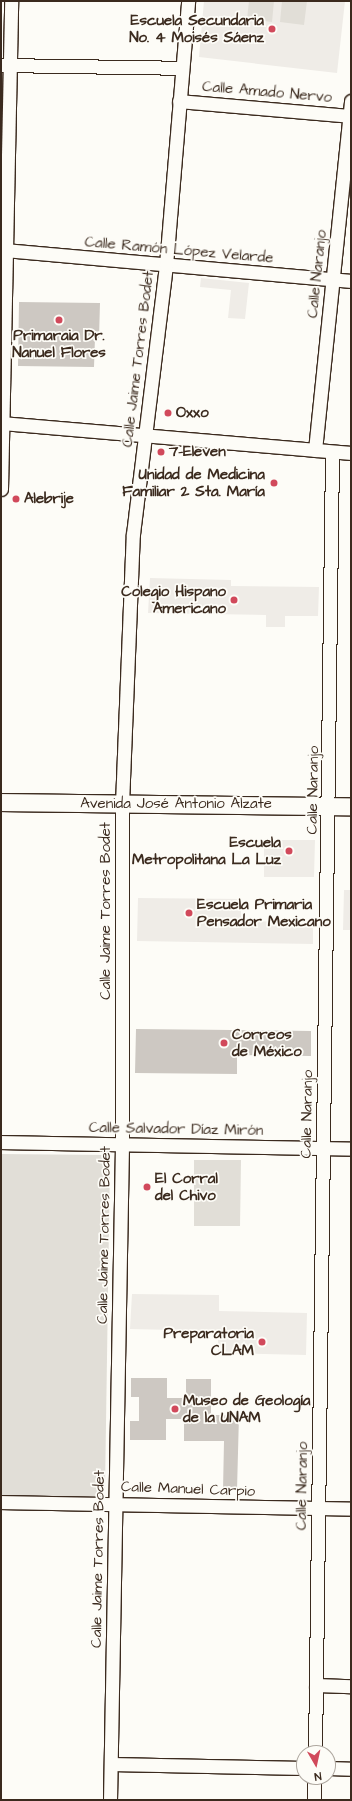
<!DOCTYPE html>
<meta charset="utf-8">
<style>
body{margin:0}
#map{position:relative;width:352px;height:1801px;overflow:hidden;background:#fdfcf7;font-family:"Architects Daughter",sans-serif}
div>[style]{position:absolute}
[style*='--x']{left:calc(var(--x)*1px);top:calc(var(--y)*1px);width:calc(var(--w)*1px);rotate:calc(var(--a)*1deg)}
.built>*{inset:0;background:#efece7}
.green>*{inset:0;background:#e1ded7}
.building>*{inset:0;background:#cdc8c2}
.roads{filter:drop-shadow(1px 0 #3b2a1e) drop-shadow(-1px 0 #3b2a1e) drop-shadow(0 1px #3b2a1e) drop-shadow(0 -1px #3b2a1e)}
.minor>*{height:13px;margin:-6.5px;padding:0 6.5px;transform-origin:6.5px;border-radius:6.5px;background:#fdfcf7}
.major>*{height:17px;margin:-8.5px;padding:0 8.5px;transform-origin:8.5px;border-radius:8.5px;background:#fdfcf7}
.dots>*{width:11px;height:11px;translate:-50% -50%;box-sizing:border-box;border:2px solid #fdfcf7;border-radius:50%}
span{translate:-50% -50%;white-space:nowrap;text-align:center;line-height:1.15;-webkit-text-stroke:3.5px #fdfcf7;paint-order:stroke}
.poi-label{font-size:15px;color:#3b2a1e;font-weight:700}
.right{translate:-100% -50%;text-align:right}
.left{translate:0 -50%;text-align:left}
.street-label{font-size:15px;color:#3b2a1e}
.frame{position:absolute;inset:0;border:2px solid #3b2a1e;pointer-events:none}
.north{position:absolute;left:296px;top:1745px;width:40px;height:40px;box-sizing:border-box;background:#fdfcf7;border:1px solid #afa8a0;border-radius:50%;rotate:171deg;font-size:11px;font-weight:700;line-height:16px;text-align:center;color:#3b2a1e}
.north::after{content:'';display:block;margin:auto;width:14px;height:18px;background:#d1495b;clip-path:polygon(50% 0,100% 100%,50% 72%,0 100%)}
</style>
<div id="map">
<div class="built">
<i style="clip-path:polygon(204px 1px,345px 1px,337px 73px,199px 57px)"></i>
<i style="clip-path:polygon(201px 278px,249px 283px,245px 319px,228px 318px,231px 290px,200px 287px)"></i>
<i style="clip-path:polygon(150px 578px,231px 580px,231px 586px,319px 587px,318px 616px,285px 616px,285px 627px,266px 627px,266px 615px,148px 613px)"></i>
<i style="clip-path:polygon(264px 840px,315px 840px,314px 877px,264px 877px)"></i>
<i style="clip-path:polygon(344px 890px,351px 890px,351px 930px,343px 930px)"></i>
<i style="clip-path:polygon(138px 898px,241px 899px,241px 921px,313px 922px,313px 944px,137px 941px)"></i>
<i style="clip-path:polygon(132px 1294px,219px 1295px,219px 1311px,307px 1313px,306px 1355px,218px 1353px,218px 1331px,130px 1329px)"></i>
</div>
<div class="green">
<i style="clip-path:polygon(249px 1px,274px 1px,272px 22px,247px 19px)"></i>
<i style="clip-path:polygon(282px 1px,307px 1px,304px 25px,280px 22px)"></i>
<i style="clip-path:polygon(1px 1154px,105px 1155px,110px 1160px,105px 1490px,99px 1497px,1px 1495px)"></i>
<i style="clip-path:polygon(194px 1160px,241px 1160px,240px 1226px,194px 1226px)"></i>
</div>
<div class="building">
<i style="clip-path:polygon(19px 302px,100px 303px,99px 338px,95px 338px,94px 367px,18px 366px)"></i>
<i style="clip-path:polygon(136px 1029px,311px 1031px,311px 1056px,237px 1055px,237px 1074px,135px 1073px)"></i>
<i style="clip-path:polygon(131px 1378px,167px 1378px,167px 1398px,186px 1398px,186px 1379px,211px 1379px,211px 1415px,239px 1415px,237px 1490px,223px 1490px,224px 1441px,184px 1441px,184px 1419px,166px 1419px,166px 1440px,130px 1440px,130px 1421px,139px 1421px,139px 1397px,131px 1397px)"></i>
</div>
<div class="roads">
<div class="minor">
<i style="--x:1;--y:65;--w:181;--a:0.9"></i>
<i style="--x:179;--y:101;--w:173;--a:5"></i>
<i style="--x:5;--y:250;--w:347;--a:5.1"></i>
<i style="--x:1;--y:423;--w:351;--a:4.9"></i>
<i style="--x:315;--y:450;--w:351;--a:-84.1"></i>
<i style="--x:1;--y:489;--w:488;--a:-88.8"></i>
<i style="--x:1;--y:1142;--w:350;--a:1.1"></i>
<i style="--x:1;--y:1502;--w:350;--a:1.1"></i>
<i style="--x:316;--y:1685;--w:35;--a:2"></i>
<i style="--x:315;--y:1753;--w:1301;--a:-89.25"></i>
<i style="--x:111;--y:1764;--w:193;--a:1.2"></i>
<i style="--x:328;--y:1768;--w:23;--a:2"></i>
<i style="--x:110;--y:1800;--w:656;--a:-88.95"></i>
<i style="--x:122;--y:1144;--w:340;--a:-90"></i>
<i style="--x:122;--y:804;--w:270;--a:-87.7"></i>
<i style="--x:133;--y:534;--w:271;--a:-83"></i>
<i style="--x:166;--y:265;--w:265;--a:-85.2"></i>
<i style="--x:314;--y:1800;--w:23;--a:-90"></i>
</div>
<div class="major">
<i style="--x:1;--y:802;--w:350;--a:0.7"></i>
</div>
</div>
<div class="dots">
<i style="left:272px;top:29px;background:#d1495b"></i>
<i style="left:59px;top:320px;background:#d1495b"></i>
<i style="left:168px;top:413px;background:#d1495b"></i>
<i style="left:161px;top:452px;background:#d1495b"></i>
<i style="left:274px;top:483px;background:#d1495b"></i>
<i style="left:16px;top:499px;background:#d1495b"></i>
<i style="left:234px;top:600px;background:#d1495b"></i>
<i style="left:289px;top:851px;background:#d1495b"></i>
<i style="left:189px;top:913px;background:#d1495b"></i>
<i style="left:224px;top:1043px;background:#d1495b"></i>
<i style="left:147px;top:1187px;background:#d1495b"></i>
<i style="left:262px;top:1342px;background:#d1495b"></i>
<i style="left:175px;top:1409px;background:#d1495b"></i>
</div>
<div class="poi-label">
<span class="right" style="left:264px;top:29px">Escuela Secundaria<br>No. 4 Moisés Sáenz</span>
<span style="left:59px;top:344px">Primaraia Dr.<br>Nanuel Flores</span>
<span class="left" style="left:176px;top:413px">Oxxo</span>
<span class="left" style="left:169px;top:452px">7-Eleven</span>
<span class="right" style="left:265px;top:483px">Unidad de Medicina<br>Familiar 2 Sta. María</span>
<span class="left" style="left:24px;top:499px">Alebrije</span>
<span class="right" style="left:226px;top:600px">Colegio Hispano<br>Americano</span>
<span class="right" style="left:281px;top:851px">Escuela<br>Metropolitana La Luz</span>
<span class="left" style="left:197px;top:913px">Escuela Primaria<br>Pensador Mexicano</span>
<span class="left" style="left:232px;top:1043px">Correos<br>de México</span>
<span class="left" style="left:155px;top:1187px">El Corral<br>del Chivo</span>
<span class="right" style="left:254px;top:1342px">Preparatoria<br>CLAM</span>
<span class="left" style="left:183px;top:1409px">Museo de Geología<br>de la UNAM</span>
</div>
<div class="street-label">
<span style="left:267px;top:92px;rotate:5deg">Calle Amado Nervo</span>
<span style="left:179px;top:250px;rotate:5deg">Calle Ramón López Velarde</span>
<span style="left:317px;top:274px;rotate:-84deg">Calle Naranjo</span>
<span style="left:138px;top:359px;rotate:-83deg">Calle Jaime Torres Bodet</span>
<span style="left:313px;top:790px;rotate:-89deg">Calle Naranjo</span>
<span style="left:176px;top:804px">Avenida José Antonio Alzate</span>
<span style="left:106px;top:911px;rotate:-90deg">Calle Jaime Torres Bodet</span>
<span style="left:307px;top:1114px;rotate:-89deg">Calle Naranjo</span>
<span style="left:176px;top:1129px;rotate:1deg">Calle Salvador Díaz Mirón</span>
<span style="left:104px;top:1235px;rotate:-89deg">Calle Jaime Torres Bodet</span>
<span style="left:302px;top:1486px;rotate:-89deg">Calle Naranjo</span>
<span style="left:188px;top:1489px;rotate:2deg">Calle Manuel Carpio</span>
<span style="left:98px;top:1559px;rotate:-89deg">Calle Jaime Torres Bodet</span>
</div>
<div class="frame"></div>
<div class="north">N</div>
</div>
